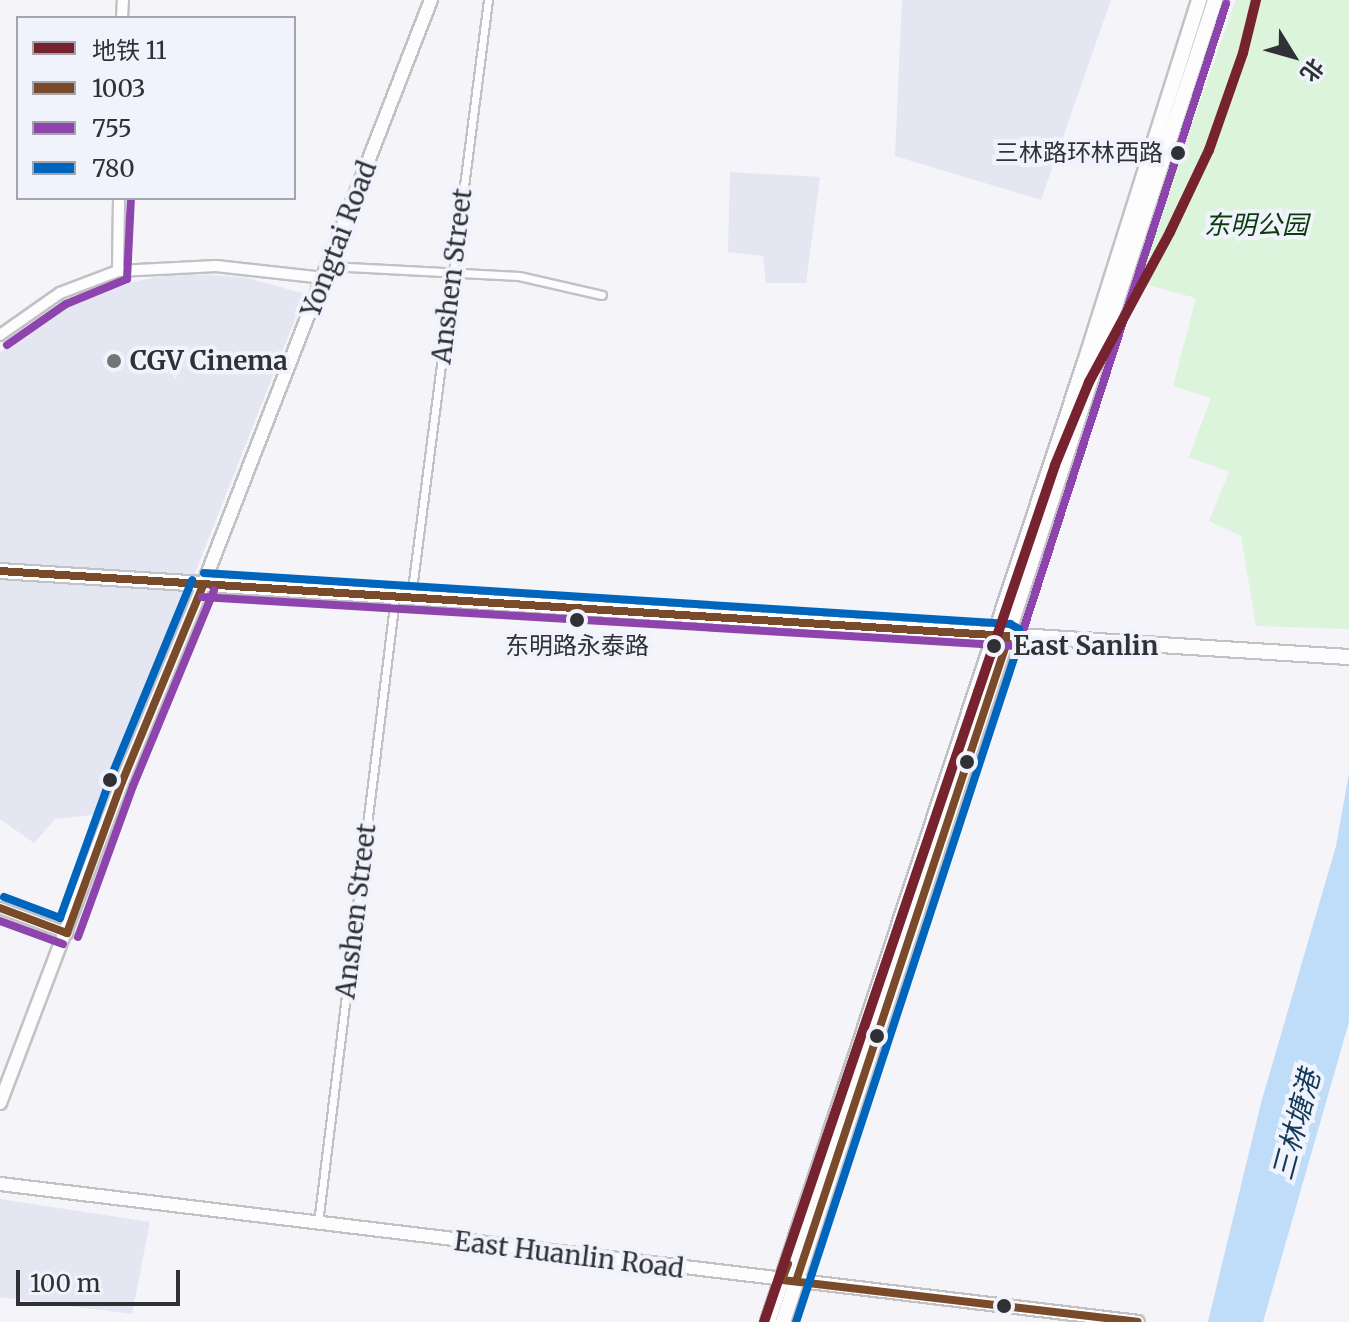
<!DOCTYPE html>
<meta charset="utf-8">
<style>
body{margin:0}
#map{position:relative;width:1349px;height:1322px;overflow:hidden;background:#f4f4f9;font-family:Merriweather,"Noto Sans SC",serif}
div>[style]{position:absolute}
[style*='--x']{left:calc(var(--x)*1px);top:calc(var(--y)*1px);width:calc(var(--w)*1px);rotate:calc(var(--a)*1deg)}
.built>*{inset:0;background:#e4e6f1}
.green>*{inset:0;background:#dbf4db}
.water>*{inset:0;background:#bfdcf8}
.roads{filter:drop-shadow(2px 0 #c2c2c6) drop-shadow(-2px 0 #c2c2c6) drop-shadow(0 2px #c2c2c6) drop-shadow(0 -2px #c2c2c6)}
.pedestrian>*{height:7px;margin:-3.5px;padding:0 3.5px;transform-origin:3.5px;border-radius:3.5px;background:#fdfdfe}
.minor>*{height:10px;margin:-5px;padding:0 5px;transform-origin:5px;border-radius:5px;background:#fdfdfe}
.tertiary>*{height:12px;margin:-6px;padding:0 6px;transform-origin:6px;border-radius:6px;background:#fdfdfe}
.secondary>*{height:14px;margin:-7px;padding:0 7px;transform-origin:7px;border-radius:7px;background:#fdfdfe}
.bus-1>*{height:8px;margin:-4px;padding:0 4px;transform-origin:4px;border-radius:4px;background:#7a4b2a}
.bus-2>*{height:8px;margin:-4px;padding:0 4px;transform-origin:4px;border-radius:4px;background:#8e44ad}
.bus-3>*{height:8px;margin:-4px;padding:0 4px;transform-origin:4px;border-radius:4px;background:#0065bd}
.metro-1>*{height:10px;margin:-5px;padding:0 5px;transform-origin:5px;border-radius:5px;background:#76232f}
.dots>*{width:22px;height:22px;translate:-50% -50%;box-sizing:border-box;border:4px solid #f1f3fc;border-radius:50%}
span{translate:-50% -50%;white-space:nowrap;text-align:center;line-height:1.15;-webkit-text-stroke:8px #f1f3fc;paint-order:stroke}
.bus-label{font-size:24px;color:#303134}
.right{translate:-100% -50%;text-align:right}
.park-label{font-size:26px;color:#0a3b0a;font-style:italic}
.street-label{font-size:26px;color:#303134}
.poi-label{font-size:26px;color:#303134;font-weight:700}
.left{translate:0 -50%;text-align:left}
.stop-label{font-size:26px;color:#303134;font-weight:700}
.water-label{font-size:28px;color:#133a59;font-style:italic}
.legend{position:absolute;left:16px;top:16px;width:280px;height:184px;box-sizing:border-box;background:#f1f3fc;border:2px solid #a4a5ac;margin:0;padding:10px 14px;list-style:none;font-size:24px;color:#303134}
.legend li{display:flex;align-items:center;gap:16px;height:40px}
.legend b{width:40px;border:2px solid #a4a5ac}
.north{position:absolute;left:1253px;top:16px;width:80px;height:80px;-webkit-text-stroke:6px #f1f3fc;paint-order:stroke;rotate:127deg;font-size:22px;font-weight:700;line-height:32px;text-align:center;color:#303134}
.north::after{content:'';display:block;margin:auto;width:28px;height:36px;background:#303134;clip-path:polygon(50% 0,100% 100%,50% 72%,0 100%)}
.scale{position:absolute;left:16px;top:1270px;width:164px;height:36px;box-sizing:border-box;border:4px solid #303134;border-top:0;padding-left:10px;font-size:24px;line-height:28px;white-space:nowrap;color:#303134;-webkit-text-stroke:6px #f1f3fc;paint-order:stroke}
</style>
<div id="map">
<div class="built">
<i style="clip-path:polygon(902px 0,1111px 0,1041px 200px,895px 156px)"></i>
<i style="clip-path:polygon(730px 172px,820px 177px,806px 283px,766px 283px,763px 256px,728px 252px)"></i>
<i style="clip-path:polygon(175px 273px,244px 277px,305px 294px,100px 814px,55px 819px,34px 843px,0 819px,0 353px,49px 315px,129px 283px)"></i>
<i style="clip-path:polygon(0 1199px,150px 1222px,132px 1314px,0 1297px)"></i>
</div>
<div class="green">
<i style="clip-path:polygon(1236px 0,1349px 0,1349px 629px,1256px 626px,1241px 536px,1209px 521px,1229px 472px,1189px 457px,1211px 398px,1173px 386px,1196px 298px,1135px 282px)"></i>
</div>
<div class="water">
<i style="clip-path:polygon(1349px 773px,1349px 1022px,1263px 1322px,1208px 1322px,1261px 1103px,1336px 846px)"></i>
</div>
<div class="roads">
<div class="pedestrian">
<i style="--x:329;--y:266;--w:190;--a:3"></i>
<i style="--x:519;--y:276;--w:85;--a:12.9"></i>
<i style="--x:411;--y:597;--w:602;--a:-82.65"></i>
<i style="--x:318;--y:1223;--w:630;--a:-82.98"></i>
</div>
<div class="minor">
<i style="--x:122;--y:18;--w:18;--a:-87"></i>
<i style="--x:118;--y:271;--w:73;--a:-89.2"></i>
<i style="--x:0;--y:335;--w:73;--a:-35"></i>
<i style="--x:60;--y:293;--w:62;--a:-20.8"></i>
<i style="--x:118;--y:271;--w:98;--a:-2.9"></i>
<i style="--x:216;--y:266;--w:109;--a:6.3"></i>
<i style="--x:0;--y:908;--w:72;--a:20.5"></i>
</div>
<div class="tertiary">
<i style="--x:0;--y:1103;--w:343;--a:-69.2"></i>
<i style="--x:122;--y:782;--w:213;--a:-67.6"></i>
<i style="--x:203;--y:585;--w:628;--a:-68.71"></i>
<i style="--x:0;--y:1184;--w:1146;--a:6.91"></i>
</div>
<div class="secondary">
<i style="--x:0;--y:571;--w:1352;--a:3.65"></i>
<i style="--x:768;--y:1322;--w:1011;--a:-71.73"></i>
<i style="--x:1085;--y:362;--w:380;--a:-72.5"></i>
<i style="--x:783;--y:1322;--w:1391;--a:-71.9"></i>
</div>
</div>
<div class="bus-1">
<i style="--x:0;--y:571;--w:1011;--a:3.69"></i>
<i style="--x:1009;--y:636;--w:679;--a:108.27"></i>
<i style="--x:0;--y:908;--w:72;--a:20.5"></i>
<i style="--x:67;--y:933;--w:161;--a:-70"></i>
<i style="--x:122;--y:782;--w:213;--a:-67.6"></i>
<i style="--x:788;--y:1264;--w:17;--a:111"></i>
<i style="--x:782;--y:1280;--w:358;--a:6.7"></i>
</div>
<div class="bus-2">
<i style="--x:7;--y:345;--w:72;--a:-34.8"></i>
<i style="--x:66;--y:304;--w:66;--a:-22.3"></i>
<i style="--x:127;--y:279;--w:81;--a:-87.2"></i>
<i style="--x:202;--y:597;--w:814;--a:3.45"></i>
<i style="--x:1015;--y:646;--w:8;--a:-50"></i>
<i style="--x:1020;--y:640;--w:669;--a:-72.05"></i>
<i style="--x:0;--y:921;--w:67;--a:20.1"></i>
<i style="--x:78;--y:937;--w:161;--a:-70"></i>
<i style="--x:133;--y:786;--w:212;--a:-67.5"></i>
</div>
<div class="bus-3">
<i style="--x:204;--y:573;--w:808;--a:3.62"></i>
<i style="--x:1010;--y:624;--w:10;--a:29"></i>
<i style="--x:1019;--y:629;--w:11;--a:85"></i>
<i style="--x:1020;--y:640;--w:718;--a:108.18"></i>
<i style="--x:4;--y:897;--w:60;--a:20.6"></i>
<i style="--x:60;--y:918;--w:150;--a:-70.1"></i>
<i style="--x:111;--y:777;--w:213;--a:-67.6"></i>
</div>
<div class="metro-1">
<i style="--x:764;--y:1322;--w:905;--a:-71.24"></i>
<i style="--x:1055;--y:465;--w:90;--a:-67.7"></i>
<i style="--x:1089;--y:382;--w:170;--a:-61.6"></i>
<i style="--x:1170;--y:232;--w:91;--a:-64.6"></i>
<i style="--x:1209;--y:150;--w:103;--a:-70.7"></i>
<i style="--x:1243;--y:53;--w:55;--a:-76.2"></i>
</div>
<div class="dots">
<i style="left:1178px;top:153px;background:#303134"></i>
<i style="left:114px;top:361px;background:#757579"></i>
<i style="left:577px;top:620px;background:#303134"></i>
<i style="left:994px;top:646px;background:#303134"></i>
<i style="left:967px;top:762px;background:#303134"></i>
<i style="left:110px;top:780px;background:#303134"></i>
<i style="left:877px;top:1036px;background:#303134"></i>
<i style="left:1004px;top:1306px;background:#303134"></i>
</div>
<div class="bus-label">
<span class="right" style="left:1163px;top:153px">三林路环林西路</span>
<span style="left:577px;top:646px">东明路永泰路</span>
</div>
<div class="park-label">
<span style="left:1256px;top:225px">东明公园</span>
</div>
<div class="street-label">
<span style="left:339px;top:239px;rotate:-69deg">Yongtai Road</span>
<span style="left:452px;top:276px;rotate:-83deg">Anshen Street</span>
<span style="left:356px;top:911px;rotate:-83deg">Anshen Street</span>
<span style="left:569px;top:1255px;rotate:7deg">East Huanlin Road</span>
</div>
<div class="poi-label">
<span class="left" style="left:130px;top:361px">CGV Cinema</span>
</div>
<div class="stop-label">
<span class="left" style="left:1013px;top:646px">East Sanlin</span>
</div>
<div class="water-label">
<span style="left:1296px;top:1125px;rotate:-75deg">三林塘港</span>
</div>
<ul class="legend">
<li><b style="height:10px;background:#76232f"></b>地铁 11</li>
<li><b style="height:10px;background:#7a4b2a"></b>1003</li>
<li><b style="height:10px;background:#8e44ad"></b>755</li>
<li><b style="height:10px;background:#0065bd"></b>780</li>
</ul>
<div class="north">北</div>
<div class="scale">100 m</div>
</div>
